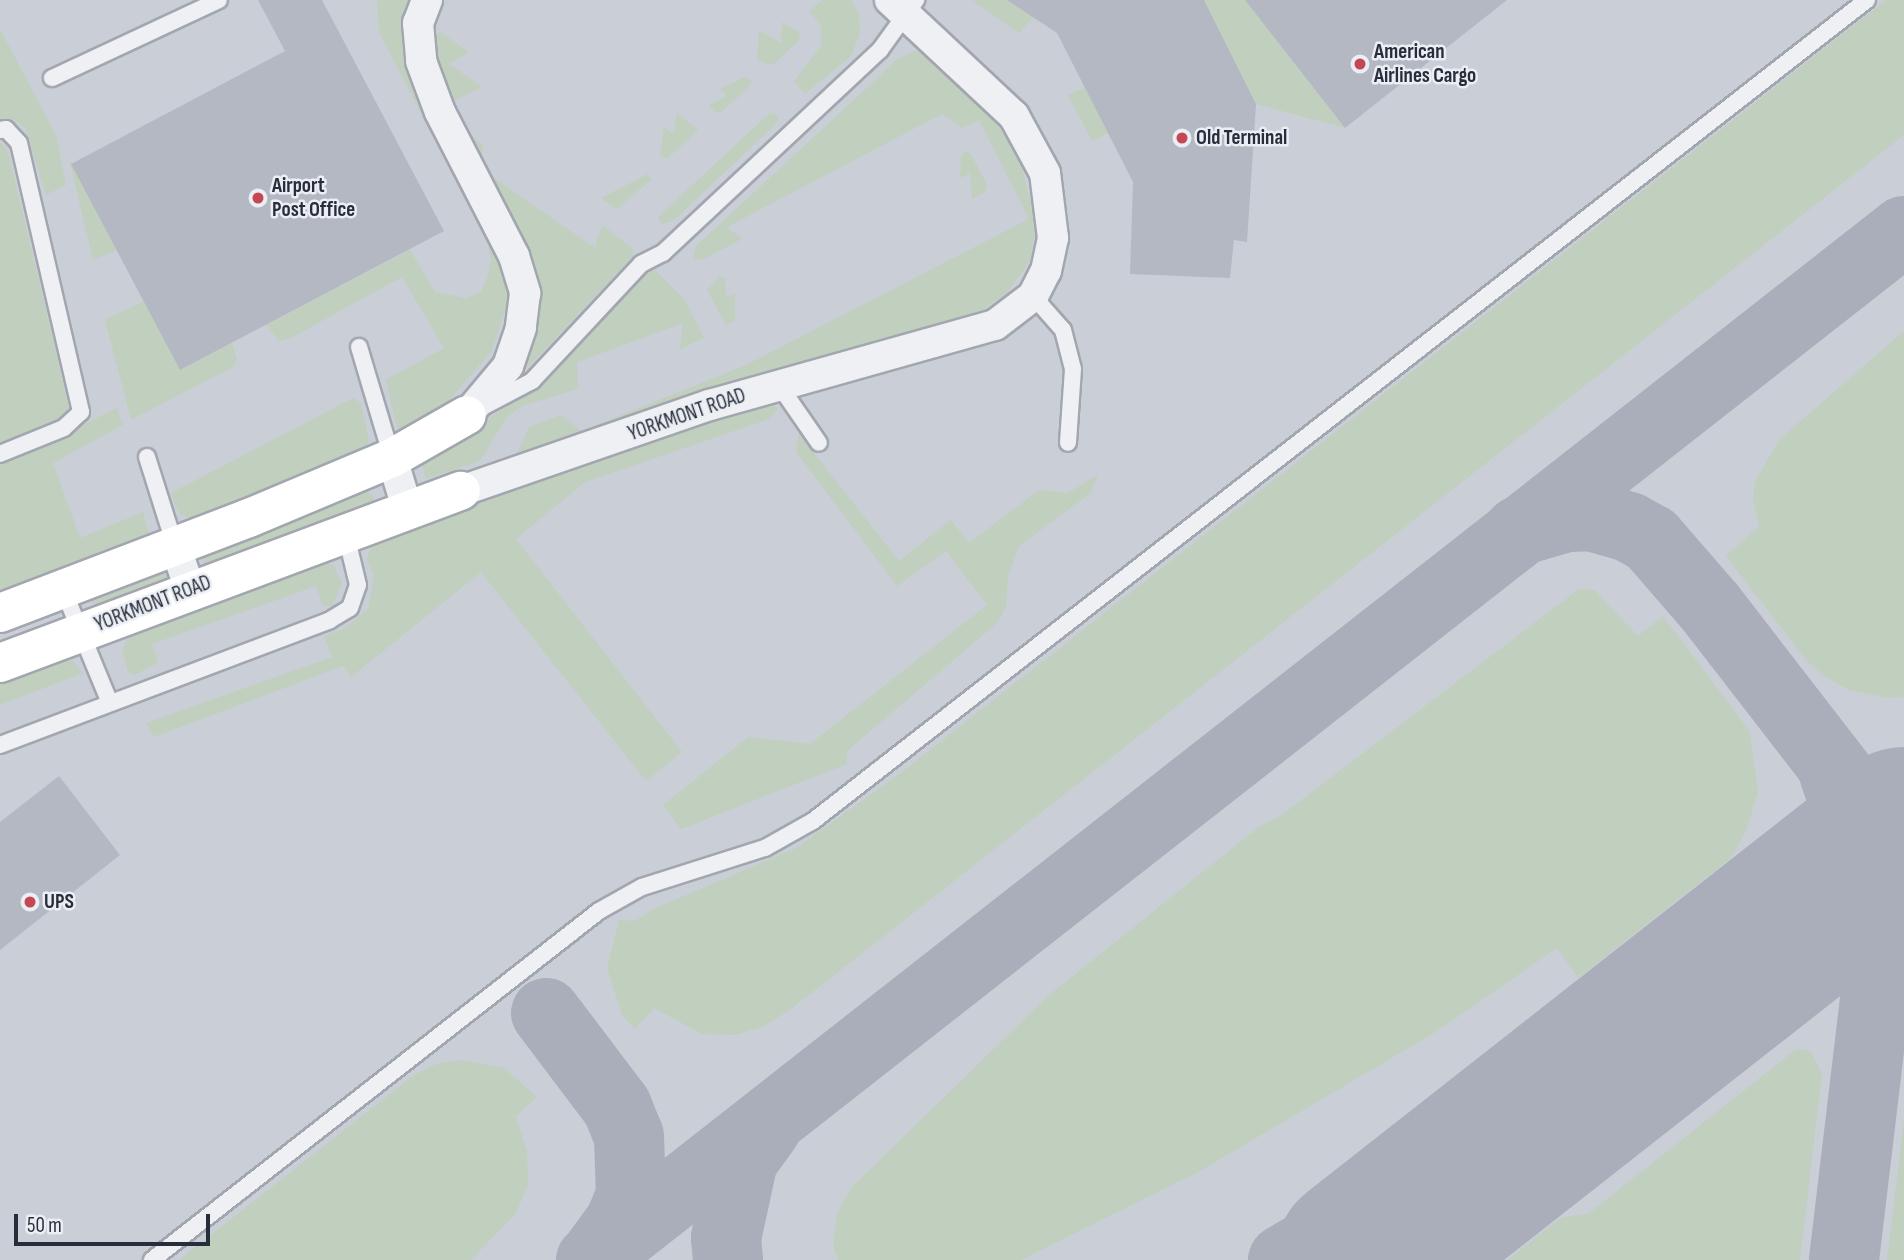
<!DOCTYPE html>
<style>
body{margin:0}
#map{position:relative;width:1904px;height:1260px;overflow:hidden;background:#dcdfe5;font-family:"Sofia Sans Condensed",sans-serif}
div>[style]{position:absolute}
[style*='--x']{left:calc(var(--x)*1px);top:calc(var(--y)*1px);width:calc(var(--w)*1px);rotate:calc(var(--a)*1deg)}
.built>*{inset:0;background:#caced7}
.green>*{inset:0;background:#c1cfbe}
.taxiway>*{height:70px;margin:-35px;padding:0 35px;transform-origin:35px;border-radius:35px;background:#aaaeba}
.runway>*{height:175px;margin:-87.5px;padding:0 87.5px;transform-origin:87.5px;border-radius:87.5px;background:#aaaeba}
.building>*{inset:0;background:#b4b8c2}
.roads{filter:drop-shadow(2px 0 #a2a6af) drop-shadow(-2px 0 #a2a6af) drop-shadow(0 2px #a2a6af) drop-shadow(0 -2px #a2a6af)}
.lane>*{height:16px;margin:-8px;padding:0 8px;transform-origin:8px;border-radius:8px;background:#eff0f4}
.street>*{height:30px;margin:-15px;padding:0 15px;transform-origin:15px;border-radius:15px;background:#eff0f4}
.secondary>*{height:38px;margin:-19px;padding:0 19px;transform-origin:19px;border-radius:19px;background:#fff}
.dots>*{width:19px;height:19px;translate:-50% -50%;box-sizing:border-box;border:4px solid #ebeef3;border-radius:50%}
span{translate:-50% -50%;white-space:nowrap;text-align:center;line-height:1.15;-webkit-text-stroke:5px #ebeef3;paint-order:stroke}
.poi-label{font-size:21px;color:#272d3b;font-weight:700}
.left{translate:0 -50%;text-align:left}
.street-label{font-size:21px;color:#272d3b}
.scale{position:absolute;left:14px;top:1214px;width:196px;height:32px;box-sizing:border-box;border:4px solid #272d3b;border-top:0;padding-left:9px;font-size:21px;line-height:24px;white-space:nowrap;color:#272d3b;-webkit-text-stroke:5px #ebeef3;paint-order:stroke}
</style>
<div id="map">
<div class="built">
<i style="clip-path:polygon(0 0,1904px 0,1904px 1260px,0 1260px)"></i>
</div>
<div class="green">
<i style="clip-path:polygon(377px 0,412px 0,507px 263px,510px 295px,492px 351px,450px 399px,402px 431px,397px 428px,386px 380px,444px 348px,402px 277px,291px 338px,279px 341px,266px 325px,410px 250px,435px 292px,466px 298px,481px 292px,487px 278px,491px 261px,487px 241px,379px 32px)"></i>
<i style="clip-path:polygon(823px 0,851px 0,859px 14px,860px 33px,851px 56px,805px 94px,794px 81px,821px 46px,821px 26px,809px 11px)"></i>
<i style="clip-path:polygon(972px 0,1007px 0,1033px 17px,1019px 33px)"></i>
<i style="clip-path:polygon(1204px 0,1245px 0,1345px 128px,1256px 104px)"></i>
<i style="clip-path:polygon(1886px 0,1904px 0,1904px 135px,791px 1009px,763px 1027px,734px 1035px,702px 1034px,654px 1008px,635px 1029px,622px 1015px,607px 968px,619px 920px,635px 921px,651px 910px,796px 848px,898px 775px)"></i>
<i style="clip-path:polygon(782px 22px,799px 32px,800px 39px,775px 63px,769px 65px,757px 60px,759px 30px,781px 43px)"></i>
<i style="clip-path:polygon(0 29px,56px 135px,66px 185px,46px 195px,25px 128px,14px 120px,0 119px)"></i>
<i style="clip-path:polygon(440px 32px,469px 52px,449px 64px,482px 87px,456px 100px,444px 90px,435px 48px,436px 35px)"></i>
<i style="clip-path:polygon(918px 50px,957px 72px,1012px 145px,1022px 168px,1036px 223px,1031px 259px,1008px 292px,981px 311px,515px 458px,529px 427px,561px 415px,581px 431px,744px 366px,1029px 219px,979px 120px,962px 128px,942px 114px,727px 227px,742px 239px,702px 260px,693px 258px,696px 246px,899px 58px)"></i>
<i style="clip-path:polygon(745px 77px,752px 82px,748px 88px,720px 113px,715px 112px,709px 105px,727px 96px,720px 89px)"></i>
<i style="clip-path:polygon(1085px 87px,1108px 133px,1092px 141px,1068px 95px)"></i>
<i style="clip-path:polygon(677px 113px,698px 130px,667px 159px,660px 156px,664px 127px,673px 134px)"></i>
<i style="clip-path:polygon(770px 113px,779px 117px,776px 124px,673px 221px,662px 224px,658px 218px,662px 213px)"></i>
<i style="clip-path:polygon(464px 131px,483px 145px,481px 169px,595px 248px,602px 225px,632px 248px,633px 256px,523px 372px,519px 372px,533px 331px)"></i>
<i style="clip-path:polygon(0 142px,8px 151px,69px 407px,61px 419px,0 443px)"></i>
<i style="clip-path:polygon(966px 151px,971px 154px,987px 185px,985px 192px,972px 199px,970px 173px,960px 178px,961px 155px)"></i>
<i style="clip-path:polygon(69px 159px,117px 250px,93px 260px)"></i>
<i style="clip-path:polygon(648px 174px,651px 180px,617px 209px,601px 198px)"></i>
<i style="clip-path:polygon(654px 269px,685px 300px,704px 338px,680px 349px,683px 323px,577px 362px,578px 389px,522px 406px,507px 417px,480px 461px,426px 479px,421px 462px,539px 386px,646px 270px)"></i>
<i style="clip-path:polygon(719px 277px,725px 278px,726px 298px,735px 293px,735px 320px,726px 325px,707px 290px)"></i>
<i style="clip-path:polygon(144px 301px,180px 370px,232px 343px,237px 360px,233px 367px,131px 420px,105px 320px)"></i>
<i style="clip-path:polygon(1904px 331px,1904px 697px,1889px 698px,1849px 690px,1827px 678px,1806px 660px,1726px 556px,1759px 526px,1753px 501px,1755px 481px,1780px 439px)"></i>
<i style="clip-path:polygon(353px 398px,361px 403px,369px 441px,365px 449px,196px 520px,180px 515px,171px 493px)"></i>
<i style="clip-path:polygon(767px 401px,778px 409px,769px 419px,585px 482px,516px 539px,682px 752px,646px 781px,481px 572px,351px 677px,343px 666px,154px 737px,146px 723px,332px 657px,324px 636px,345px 628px,368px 609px,374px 577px,367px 558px,374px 541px,384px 535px)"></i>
<i style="clip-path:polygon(117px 408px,123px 425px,53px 463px,80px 538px,143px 512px,150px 538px,0 592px,0 465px)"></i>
<i style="clip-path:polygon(799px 434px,899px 561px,951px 520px,969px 543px,1039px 490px,1068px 493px,1098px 474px,1091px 493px,1019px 546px,1008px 577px,1006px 607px,997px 623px,847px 751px,847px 764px,681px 829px,663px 805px,748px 737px,810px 744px,987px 605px,946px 551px,897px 586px,796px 452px)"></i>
<i style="clip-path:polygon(363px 489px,374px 497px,374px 505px,213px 568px,203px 561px,202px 554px)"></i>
<i style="clip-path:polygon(325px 562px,334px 566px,342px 583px,332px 606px,323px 606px,316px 586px,152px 644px,158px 663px,134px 675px,128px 672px,122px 650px,129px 635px)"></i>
<i style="clip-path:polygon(170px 567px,173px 580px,100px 607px,88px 599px)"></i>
<i style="clip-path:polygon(1579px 589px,1594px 590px,1638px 636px,1663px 616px,1750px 732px,1758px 792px,1746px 831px,1731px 858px,1578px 978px,1557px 948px,1434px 1033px,1200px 1171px,1021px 1260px,838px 1260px,833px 1244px,837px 1214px,851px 1188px,1048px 996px,1260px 826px,1279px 817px)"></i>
<i style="clip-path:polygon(64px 659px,73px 661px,83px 673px,0 705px,0 682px)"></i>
<i style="clip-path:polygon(1804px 1049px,1812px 1053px,1822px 1074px,1800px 1260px,1507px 1260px,1562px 1217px,1588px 1214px,1795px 1050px)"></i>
<i style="clip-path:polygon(461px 1060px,504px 1068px,537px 1097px,516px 1116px,527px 1152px,528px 1185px,516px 1213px,471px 1260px,179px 1260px,414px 1075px,436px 1064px)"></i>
<i style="clip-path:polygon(1904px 1120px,1904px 1260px,1887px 1260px)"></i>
</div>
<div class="taxiway">
<i style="--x:1519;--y:531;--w:50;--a:-16.3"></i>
<i style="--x:1567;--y:517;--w:24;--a:-2"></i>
<i style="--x:1591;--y:516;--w:40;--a:16"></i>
<i style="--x:1629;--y:527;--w:25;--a:29"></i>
<i style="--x:1651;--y:539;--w:90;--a:49.1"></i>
<i style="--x:1710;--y:607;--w:272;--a:52.3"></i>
<i style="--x:1876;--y:822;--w:28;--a:69"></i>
<i style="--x:1886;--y:848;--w:51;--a:88.9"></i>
<i style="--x:1887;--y:899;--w:364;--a:96.8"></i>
<i style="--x:1806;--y:911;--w:70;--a:-60.2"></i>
<i style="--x:1841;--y:850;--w:47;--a:-86.3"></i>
<i style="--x:1844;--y:803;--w:41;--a:-108.4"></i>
<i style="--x:546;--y:1013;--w:118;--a:52.9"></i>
<i style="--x:617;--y:1107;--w:31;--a:68"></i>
<i style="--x:629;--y:1136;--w:59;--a:88.1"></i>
<i style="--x:631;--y:1195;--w:29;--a:112"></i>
<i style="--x:620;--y:1222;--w:36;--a:126"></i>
<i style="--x:591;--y:1260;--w:1668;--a:-38.09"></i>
<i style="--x:728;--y:1260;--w:22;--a:-95"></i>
<i style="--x:726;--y:1238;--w:80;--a:-77.7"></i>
<i style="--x:743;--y:1160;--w:39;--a:-54"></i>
<i style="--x:1283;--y:1260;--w:359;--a:-30.4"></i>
</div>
<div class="runway">
<i style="--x:1361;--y:1260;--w:690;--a:-38.12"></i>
</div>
<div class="building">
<i style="clip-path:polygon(258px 0,322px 0,444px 231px,180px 370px,71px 164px,285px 51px)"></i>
<i style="clip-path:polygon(1007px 0,1204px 0,1256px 104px,1247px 242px,1234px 240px,1230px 278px,1130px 274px,1133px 182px,1057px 33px)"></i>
<i style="clip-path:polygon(1245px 0,1507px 0,1345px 128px)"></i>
<i style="clip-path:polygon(59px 776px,120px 855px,0 950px,0 822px)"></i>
</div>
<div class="roads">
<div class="lane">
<i style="--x:52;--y:78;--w:184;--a:-25"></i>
<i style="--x:0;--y:130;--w:6;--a:-9"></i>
<i style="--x:6;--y:129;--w:19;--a:47"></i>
<i style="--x:19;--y:143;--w:276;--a:77"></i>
<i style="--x:81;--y:412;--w:23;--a:137"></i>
<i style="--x:64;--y:428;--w:69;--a:157.9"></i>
<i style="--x:1033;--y:296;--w:45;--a:48.6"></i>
<i style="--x:1063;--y:330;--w:40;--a:75.6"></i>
<i style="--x:1073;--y:369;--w:74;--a:93.9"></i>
<i style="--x:359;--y:347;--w:116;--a:73.4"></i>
<i style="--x:779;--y:385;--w:70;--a:55.4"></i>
<i style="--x:479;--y:409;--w:60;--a:-27.8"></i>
<i style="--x:532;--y:381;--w:160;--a:-47"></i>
<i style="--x:641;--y:264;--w:25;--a:-27"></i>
<i style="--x:663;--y:253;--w:297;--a:-43.1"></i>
<i style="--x:880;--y:50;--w:62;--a:-54.2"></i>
<i style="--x:147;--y:457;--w:93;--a:72.5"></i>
<i style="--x:63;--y:589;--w:123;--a:67.6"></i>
<i style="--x:0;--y:745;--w:353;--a:-20.7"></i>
<i style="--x:330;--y:620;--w:23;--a:-31"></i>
<i style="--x:350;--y:608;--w:24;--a:-71"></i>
<i style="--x:358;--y:585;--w:51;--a:-103.5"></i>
<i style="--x:152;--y:1260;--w:567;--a:-37.98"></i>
<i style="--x:599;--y:911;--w:49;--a:-29.2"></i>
<i style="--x:642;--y:887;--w:129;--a:-17.6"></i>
<i style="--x:765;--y:848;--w:55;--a:-29.4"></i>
<i style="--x:813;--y:821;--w:1336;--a:-37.92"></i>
</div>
<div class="street">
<i style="--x:427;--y:0;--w:25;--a:111"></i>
<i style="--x:418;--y:23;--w:38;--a:85"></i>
<i style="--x:421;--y:61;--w:54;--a:69.6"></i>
<i style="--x:440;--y:112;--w:162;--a:62.8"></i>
<i style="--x:514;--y:256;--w:39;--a:73"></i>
<i style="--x:525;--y:293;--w:35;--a:97"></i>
<i style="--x:521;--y:328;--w:40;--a:108.9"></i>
<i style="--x:508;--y:366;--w:64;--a:129.9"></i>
<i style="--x:392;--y:458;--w:52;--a:73.3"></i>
<i style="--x:461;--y:491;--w:263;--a:-19.1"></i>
<i style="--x:710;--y:405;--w:296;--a:-15.7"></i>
<i style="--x:995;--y:325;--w:48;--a:-37.3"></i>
<i style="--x:1033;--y:296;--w:28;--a:-63"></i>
<i style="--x:1046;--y:271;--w:34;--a:-78"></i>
<i style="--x:1053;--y:238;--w:65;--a:-97"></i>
<i style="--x:1045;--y:173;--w:65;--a:-118.5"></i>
<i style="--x:1014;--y:116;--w:170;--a:-136.9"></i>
<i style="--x:175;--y:546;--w:46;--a:70.8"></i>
</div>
<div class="secondary">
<i style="--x:0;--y:613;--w:267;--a:-20.9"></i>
<i style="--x:249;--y:518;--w:155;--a:-22.8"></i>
<i style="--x:392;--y:458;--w:86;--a:-29.8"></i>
<i style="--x:0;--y:663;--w:492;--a:-20.5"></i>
</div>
</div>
<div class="dots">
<i style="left:1360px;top:64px;background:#c44754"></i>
<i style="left:1182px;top:138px;background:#c44754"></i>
<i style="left:258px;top:198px;background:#c44754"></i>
<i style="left:30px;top:902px;background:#c44754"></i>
</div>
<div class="poi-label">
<span class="left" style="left:1374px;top:64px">American<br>Airlines Cargo</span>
<span class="left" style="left:1196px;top:138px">Old Terminal</span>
<span class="left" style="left:272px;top:198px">Airport<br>Post Office</span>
<span class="left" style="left:44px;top:902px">UPS</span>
</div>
<div class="street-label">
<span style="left:687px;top:415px;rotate:-19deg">YORKMONT ROAD</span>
<span style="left:153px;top:604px;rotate:-21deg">YORKMONT ROAD</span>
</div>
<div class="scale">50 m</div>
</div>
